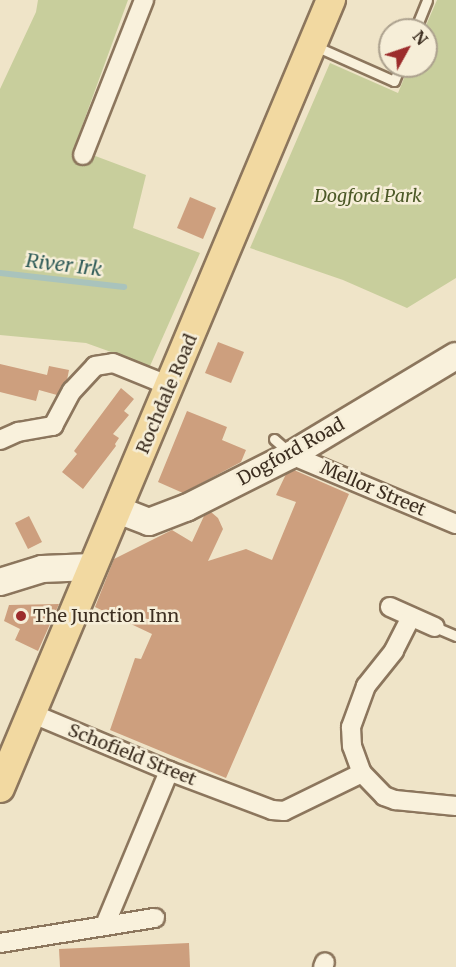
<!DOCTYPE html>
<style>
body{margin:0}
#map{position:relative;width:456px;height:967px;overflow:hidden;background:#efe4c8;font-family:Merriweather,serif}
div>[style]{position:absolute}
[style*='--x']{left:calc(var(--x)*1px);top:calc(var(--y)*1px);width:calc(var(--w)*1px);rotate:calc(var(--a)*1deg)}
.green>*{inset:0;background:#c8ce9c}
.stream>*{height:6px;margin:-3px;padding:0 3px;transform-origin:3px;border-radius:3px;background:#a9c3bc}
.building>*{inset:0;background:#cd9f7e}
.roads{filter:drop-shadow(2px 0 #8c765d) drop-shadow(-2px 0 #8c765d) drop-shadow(0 2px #8c765d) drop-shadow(0 -2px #8c765d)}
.lane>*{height:9px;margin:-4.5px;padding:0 4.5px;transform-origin:4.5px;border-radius:4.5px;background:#f9f1dc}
.street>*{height:18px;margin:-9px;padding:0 9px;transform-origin:9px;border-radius:9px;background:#f9f1dc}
.secondary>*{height:26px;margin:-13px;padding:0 13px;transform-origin:13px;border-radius:13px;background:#f9f1dc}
.primary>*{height:28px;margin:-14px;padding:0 14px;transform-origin:14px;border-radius:14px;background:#f2d9a1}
.dots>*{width:16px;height:16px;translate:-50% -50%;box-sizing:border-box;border:3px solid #f6eed8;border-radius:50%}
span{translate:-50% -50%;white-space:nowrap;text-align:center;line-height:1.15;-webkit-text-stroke:5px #f6eed8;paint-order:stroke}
.park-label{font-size:18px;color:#4c5927;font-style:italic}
.street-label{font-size:18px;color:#3c2e20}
.poi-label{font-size:18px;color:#3c2e20}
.left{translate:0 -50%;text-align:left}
.water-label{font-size:20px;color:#305c59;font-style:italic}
.north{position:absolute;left:378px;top:18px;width:60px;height:60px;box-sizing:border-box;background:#f6eed8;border:2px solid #aca18e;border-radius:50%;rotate:50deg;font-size:16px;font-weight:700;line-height:24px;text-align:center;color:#3c2e20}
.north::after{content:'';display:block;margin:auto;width:21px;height:27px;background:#9c2c2c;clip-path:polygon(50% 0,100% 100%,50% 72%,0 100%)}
</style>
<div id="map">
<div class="green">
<i style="clip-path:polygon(38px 0,128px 0,74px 148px,146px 175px,133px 228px,200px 253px,150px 366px,86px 343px,0 335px,0 89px,36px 12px)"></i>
<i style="clip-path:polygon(437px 0,456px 0,456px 278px,407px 308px,343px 280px,250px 248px,330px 63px,398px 93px,409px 66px,426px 66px,424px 30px)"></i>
</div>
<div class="stream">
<i style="--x:0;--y:273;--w:125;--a:6.4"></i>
</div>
<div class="building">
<i style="clip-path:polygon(190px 197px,216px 208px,203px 239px,177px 228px)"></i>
<i style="clip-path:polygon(218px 342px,244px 352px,231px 383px,205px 373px)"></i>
<i style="clip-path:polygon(0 364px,47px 375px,49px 366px,69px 370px,67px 380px,57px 395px,39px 390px,36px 401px,0 392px)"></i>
<i style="clip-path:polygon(121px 388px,134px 399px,124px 411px,129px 415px,113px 434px,119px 438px,115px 444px,116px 446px,83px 489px,62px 472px,77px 454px,74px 451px)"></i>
<i style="clip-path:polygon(187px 411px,227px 427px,222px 440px,246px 450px,241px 462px,183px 493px,158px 482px)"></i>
<i style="clip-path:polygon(294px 470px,349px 494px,226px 778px,110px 730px,135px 658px,141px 659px,152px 634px,95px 607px,114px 559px,172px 530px,192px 542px,204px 516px,211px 512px,218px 518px,223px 529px,208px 561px,246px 549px,272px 560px,296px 502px,276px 495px,286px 474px)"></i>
<i style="clip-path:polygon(29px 516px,42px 542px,28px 549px,15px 523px)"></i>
<i style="clip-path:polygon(59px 604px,38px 651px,15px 640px,20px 629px,4px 621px,9px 605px)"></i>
<i style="clip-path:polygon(189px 943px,190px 967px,60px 967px,59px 949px)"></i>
</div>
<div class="roads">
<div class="lane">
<i style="--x:415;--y:30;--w:32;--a:-68"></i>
<i style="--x:315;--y:46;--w:86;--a:23.9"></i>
<i style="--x:394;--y:81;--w:16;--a:-68"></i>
<i style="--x:274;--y:439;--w:21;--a:41"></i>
<i style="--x:435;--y:627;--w:23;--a:23"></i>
</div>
<div class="street">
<i style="--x:83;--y:155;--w:167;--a:-68.5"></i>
<i style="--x:0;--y:440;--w:20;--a:-24"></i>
<i style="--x:18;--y:432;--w:36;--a:-10"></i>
<i style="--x:53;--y:426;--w:40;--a:-62"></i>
<i style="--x:72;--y:391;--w:34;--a:-47"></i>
<i style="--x:95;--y:366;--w:18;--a:-9"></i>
<i style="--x:113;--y:363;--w:61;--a:22"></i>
<i style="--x:291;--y:455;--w:179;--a:22.7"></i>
<i style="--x:390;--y:607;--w:49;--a:24"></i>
<i style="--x:411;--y:617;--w:38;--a:117"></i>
<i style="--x:394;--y:651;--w:45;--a:128.7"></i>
<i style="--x:366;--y:686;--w:44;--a:110.1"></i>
<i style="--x:351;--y:727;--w:19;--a:87"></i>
<i style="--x:352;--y:746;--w:29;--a:70"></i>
<i style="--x:362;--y:773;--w:32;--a:46"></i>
<i style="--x:384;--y:796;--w:12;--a:20"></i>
<i style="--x:395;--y:800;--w:61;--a:5.6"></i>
<i style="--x:33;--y:714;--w:147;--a:22.7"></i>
<i style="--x:169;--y:771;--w:110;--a:20.7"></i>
<i style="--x:272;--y:810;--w:12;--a:5"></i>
<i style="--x:284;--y:811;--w:87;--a:-26"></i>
<i style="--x:105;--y:925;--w:167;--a:-67.4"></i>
<i style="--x:0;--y:943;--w:157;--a:-9.2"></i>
<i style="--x:323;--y:967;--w:5;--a:-68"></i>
</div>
<div class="secondary">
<i style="--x:118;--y:510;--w:33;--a:21"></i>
<i style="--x:149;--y:522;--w:40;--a:-21"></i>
<i style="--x:186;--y:508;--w:118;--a:-26.8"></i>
<i style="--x:291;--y:455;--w:192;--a:-31"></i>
<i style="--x:0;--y:582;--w:44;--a:-17.2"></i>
<i style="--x:42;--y:569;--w:50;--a:-2.3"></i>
</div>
<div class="primary">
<i style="--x:0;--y:788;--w:855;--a:-67.22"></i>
</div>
</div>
<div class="dots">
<i style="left:21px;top:616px;background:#9c2c2c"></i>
</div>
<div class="park-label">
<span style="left:368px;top:196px">Dogford Park</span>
</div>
<div class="street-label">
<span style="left:167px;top:394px;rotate:-67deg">Rochdale Road</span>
<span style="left:291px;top:452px;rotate:-29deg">Dogford Road</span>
<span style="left:373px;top:489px;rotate:23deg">Mellor Street</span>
<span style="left:132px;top:755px;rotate:22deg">Schofield Street</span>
</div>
<div class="poi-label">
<span class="left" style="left:33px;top:616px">The Junction Inn</span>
</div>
<div class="water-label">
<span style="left:64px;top:264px;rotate:7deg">River Irk</span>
</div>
<div class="north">N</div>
</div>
